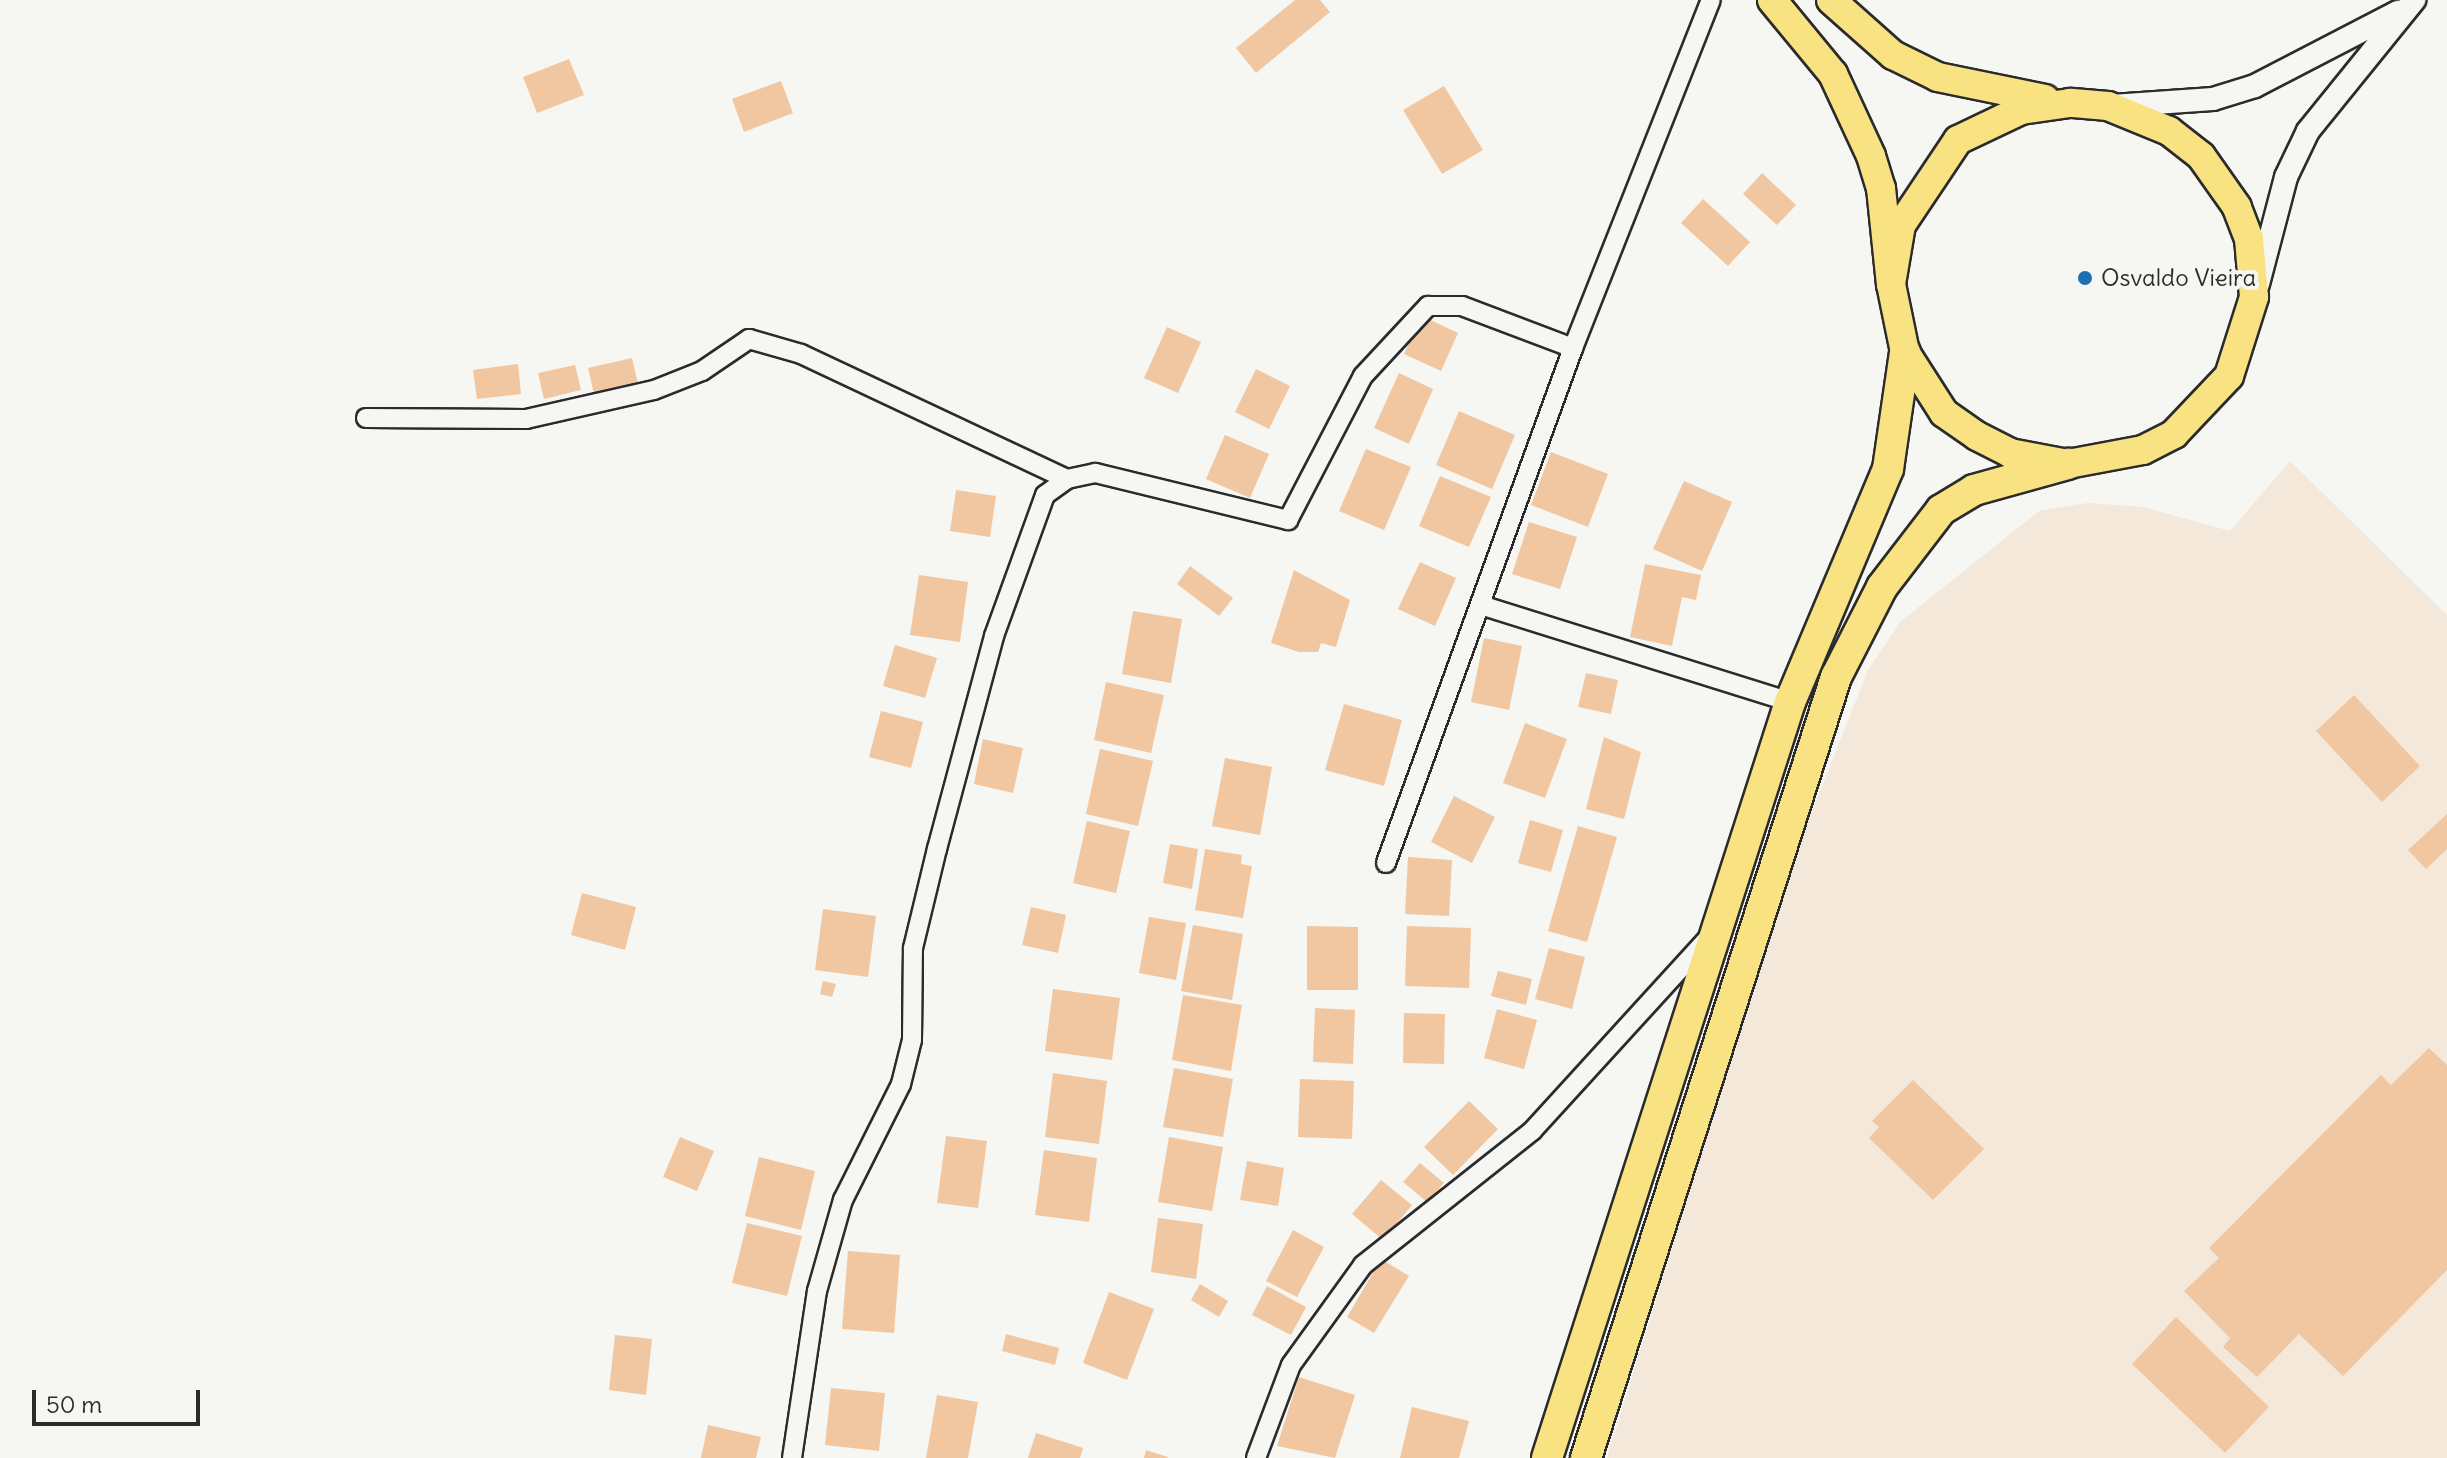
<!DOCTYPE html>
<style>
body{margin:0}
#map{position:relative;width:2447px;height:1458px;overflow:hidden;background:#f6f6f2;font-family:Delius,sans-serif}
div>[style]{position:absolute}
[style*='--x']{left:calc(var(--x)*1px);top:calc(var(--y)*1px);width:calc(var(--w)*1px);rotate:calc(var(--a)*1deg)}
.built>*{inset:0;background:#f4e8da}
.building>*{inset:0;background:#f1c7a1}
.roads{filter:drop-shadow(2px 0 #2b2b2b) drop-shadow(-2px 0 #2b2b2b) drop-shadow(0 2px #2b2b2b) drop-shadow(0 -2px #2b2b2b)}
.minor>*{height:18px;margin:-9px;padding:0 9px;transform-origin:9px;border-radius:9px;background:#f6f6f2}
.tertiary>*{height:22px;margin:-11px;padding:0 11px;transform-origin:11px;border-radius:11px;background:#f6f6f2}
.primary>*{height:28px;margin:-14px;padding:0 14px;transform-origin:14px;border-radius:14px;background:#f8e281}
.trunk>*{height:30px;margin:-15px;padding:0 15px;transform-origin:15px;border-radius:15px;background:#f8e281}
.dots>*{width:22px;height:22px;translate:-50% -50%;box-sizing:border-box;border:4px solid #f6f6f2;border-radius:50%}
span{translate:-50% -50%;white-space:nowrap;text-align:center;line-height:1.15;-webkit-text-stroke:8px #f6f6f2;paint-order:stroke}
.poi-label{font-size:24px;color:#2b2b2b}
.left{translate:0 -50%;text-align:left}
.scale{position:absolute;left:32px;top:1390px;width:168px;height:36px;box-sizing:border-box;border:4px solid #2b2b2b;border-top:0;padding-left:10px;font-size:24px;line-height:28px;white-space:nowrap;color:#2b2b2b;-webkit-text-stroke:6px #f6f6f2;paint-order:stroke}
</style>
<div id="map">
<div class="built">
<i style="clip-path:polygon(2290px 461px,2447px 615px,2447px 1458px,1607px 1458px,1791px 864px,1868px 670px,1901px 621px,2039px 511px,2088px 503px,2143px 507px,2230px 531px)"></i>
</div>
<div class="building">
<i style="clip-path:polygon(1295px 0,1320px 0,1330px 12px,1256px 73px,1236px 48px)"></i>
<i style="clip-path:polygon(569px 59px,584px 95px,537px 113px,523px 77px)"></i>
<i style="clip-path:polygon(781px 81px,793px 113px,744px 132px,732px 99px)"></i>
<i style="clip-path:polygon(1444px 86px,1483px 150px,1442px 174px,1403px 110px)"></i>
<i style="clip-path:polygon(1762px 173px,1796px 205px,1777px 225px,1743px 194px)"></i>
<i style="clip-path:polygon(1703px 199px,1750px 242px,1728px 266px,1681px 223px)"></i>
<i style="clip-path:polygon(1422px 316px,1458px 333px,1441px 371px,1404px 354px)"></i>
<i style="clip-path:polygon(1167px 327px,1201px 342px,1178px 393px,1144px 378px)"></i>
<i style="clip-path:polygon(632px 358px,638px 384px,594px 394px,588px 368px)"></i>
<i style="clip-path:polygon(518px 364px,521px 394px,477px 399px,473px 370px)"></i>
<i style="clip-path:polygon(575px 365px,581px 390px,544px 399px,538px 373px)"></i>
<i style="clip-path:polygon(1256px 369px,1290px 386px,1269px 429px,1235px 412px)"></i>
<i style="clip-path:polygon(1399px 373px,1433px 389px,1409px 444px,1374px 428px)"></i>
<i style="clip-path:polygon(1459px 411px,1515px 435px,1492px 489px,1436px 465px)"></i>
<i style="clip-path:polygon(1225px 435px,1269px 454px,1250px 498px,1206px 479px)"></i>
<i style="clip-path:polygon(1366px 449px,1411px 467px,1384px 530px,1339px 511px)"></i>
<i style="clip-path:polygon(1551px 452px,1608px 474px,1588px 527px,1531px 505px)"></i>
<i style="clip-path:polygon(1440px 476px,1491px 497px,1469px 547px,1419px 526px)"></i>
<i style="clip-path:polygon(1684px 481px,1732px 502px,1702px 571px,1653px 549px)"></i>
<i style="clip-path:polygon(956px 490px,996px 496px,990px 537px,950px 531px)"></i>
<i style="clip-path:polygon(1529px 522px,1577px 537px,1560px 589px,1512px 574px)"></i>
<i style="clip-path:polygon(1420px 562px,1456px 578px,1435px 626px,1398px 609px)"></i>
<i style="clip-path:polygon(1645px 564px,1701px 575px,1696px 600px,1682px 597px,1672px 646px,1630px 637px)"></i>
<i style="clip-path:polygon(1190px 566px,1233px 598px,1219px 616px,1177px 584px)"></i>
<i style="clip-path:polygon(1294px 570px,1350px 600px,1336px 647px,1321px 643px,1318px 652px,1299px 652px,1271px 643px)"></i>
<i style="clip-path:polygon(919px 575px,968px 582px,960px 642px,910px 635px)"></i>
<i style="clip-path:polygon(1133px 611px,1182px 619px,1171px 683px,1122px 674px)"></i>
<i style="clip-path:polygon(1484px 638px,1522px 646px,1509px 710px,1471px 702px)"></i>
<i style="clip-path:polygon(895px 645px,937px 658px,925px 698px,883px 686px)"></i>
<i style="clip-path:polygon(1586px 673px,1618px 680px,1611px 714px,1578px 707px)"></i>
<i style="clip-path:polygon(1106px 682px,1164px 695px,1151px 753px,1094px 740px)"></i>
<i style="clip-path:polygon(2354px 695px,2420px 766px,2382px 802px,2316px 731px)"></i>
<i style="clip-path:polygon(1344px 704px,1402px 720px,1384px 786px,1325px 770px)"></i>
<i style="clip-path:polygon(881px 711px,923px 722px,911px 768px,869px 757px)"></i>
<i style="clip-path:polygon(1525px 723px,1567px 739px,1545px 798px,1503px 783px)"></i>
<i style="clip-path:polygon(1604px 737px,1641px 752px,1624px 819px,1586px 809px)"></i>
<i style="clip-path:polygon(983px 739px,1023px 748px,1013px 793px,974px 784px)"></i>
<i style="clip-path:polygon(1100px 749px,1153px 761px,1138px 826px,1086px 814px)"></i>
<i style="clip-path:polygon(1225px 758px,1272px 767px,1260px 835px,1212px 826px)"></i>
<i style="clip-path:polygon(1454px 796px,1495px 817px,1472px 863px,1431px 842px)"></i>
<i style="clip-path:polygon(2447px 814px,2447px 849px,2426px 869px,2408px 850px)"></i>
<i style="clip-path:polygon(1530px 820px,1563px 830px,1551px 872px,1518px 863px)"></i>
<i style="clip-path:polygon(1087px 821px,1130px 831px,1116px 893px,1073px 883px)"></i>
<i style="clip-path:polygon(1578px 826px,1617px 837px,1587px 942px,1548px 931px)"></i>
<i style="clip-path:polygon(1170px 844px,1198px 849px,1192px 889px,1163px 883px)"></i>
<i style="clip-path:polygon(1205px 849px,1242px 855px,1241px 864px,1252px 866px,1243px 918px,1195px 910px)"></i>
<i style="clip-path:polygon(1408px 857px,1452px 860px,1449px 916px,1405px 914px)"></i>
<i style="clip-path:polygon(582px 893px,636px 907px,625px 950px,571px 935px)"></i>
<i style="clip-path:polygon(1031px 907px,1066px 915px,1058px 953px,1022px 945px)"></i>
<i style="clip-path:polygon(823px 909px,876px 916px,868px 977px,815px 970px)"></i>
<i style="clip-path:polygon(1149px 917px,1186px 923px,1176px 980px,1139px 973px)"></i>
<i style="clip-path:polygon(1193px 925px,1243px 934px,1232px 1000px,1181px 991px)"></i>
<i style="clip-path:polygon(1307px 926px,1358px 927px,1358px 990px,1307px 990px)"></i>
<i style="clip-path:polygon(1407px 926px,1471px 928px,1469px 988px,1405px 986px)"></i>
<i style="clip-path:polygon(1549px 948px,1585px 957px,1572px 1009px,1535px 999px)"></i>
<i style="clip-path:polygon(1498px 971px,1532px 979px,1526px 1005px,1491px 996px)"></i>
<i style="clip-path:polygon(823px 981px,836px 984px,832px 997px,820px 994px)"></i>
<i style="clip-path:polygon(1053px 989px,1120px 998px,1112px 1060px,1045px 1051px)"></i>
<i style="clip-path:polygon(1183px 995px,1242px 1005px,1231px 1071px,1172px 1060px)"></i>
<i style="clip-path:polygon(1315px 1008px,1355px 1010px,1353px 1064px,1313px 1062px)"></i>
<i style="clip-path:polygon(1497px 1009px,1537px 1020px,1524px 1069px,1484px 1058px)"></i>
<i style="clip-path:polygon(1404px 1013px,1445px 1014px,1444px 1064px,1403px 1063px)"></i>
<i style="clip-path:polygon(2429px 1048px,2447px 1065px,2447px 1270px,2343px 1376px,2299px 1334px,2257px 1377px,2223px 1347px,2230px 1338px,2184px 1291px,2219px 1258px,2209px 1248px,2381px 1075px,2391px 1085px)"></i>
<i style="clip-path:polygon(1174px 1068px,1233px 1079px,1223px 1137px,1163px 1127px)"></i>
<i style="clip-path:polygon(1053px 1073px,1107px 1081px,1099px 1144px,1045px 1137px)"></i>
<i style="clip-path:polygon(1300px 1079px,1354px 1081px,1352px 1139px,1298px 1137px)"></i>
<i style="clip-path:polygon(1913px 1080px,1984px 1149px,1933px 1200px,1869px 1138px,1879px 1127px,1872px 1121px)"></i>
<i style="clip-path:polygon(1469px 1101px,1498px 1129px,1453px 1175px,1424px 1147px)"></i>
<i style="clip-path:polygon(946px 1136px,987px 1141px,978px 1208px,937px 1203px)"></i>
<i style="clip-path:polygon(680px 1137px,714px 1151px,697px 1191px,663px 1177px)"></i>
<i style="clip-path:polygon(1169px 1137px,1223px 1147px,1212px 1211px,1158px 1202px)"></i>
<i style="clip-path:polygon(1044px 1150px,1097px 1158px,1089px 1222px,1035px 1215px)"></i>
<i style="clip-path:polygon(759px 1157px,815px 1171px,801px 1230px,745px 1216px)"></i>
<i style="clip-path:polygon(1247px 1161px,1284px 1168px,1278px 1206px,1240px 1200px)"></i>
<i style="clip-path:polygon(1420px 1163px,1444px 1183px,1427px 1202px,1403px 1182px)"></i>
<i style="clip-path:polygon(1381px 1180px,1412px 1205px,1383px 1240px,1352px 1214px)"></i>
<i style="clip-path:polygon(1158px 1218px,1203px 1224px,1196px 1279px,1151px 1272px)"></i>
<i style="clip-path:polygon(747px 1223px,802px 1236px,787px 1296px,732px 1283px)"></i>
<i style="clip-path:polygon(1293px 1230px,1324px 1247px,1297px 1297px,1266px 1281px)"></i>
<i style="clip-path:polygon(848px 1251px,900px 1255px,894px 1333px,842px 1329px)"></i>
<i style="clip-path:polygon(1381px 1259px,1409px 1276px,1374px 1333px,1347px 1317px)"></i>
<i style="clip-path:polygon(1200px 1284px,1228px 1301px,1219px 1317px,1191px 1300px)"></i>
<i style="clip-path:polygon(1267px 1286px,1306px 1307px,1291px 1335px,1252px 1315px)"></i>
<i style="clip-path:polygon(1109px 1292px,1154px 1309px,1127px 1380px,1083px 1363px)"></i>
<i style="clip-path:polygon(2176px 1317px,2269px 1407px,2225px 1453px,2132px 1364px)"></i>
<i style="clip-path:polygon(1006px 1334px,1059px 1348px,1055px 1365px,1002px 1351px)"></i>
<i style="clip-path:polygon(615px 1335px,652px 1339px,646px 1395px,609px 1390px)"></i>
<i style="clip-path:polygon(1299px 1377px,1355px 1395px,1335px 1458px,1277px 1446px)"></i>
<i style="clip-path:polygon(831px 1388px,885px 1393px,879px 1451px,825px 1445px)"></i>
<i style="clip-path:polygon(937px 1395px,978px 1402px,968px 1458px,926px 1458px)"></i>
<i style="clip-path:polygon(1412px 1407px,1469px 1421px,1459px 1458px,1400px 1458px)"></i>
<i style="clip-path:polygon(708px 1425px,761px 1437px,756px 1458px,701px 1458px)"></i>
<i style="clip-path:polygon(1036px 1433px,1083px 1448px,1080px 1458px,1028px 1458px)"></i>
<i style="clip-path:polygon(1146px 1450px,1168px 1457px,1168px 1458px,1144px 1458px)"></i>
</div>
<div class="roads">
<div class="minor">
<i style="--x:366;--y:418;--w:160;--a:0.4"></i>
<i style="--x:526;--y:419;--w:131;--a:-12.8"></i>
<i style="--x:654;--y:390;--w:52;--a:-21.6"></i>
<i style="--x:702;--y:371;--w:57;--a:-34.2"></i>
<i style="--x:749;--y:339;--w:54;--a:16.1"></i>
<i style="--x:801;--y:354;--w:294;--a:25.2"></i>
<i style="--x:1484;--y:606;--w:321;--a:17.4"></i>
<i style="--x:1386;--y:863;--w:548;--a:-70.04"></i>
<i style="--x:1573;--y:348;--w:374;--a:-68.4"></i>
<i style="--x:792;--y:1458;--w:169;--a:-81.5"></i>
<i style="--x:817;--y:1291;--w:95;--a:-74.1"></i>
<i style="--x:843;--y:1200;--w:130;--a:-63.4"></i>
<i style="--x:901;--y:1084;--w:45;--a:-76"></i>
<i style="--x:912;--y:1040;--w:92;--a:-89.4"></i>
<i style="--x:913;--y:948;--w:102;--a:-76.4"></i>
<i style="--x:937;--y:849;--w:220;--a:-75"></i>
<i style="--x:994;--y:636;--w:150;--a:-70.1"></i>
<i style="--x:1045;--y:495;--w:27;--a:-36"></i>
<i style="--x:1067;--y:479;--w:29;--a:-12"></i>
<i style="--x:1095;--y:473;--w:199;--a:13.7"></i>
<i style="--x:1288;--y:520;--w:162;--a:-62.5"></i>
<i style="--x:1363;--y:376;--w:96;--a:-47.1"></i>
<i style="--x:1428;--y:306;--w:34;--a:0"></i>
<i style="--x:1462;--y:306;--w:119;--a:20.7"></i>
<i style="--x:1256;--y:1458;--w:99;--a:-69.4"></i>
<i style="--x:1291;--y:1365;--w:123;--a:-54.2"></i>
<i style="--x:1363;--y:1265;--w:216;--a:-38.4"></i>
<i style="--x:1532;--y:1131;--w:264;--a:-47.6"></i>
</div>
<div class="tertiary">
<i style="--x:2112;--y:106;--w:101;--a:-4"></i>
<i style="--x:2213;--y:99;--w:44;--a:-17.2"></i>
<i style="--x:2255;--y:86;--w:161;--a:-27.4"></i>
<i style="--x:2258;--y:284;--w:111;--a:-75.3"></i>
<i style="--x:2286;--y:177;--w:51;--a:-64.4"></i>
<i style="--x:2308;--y:131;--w:169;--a:-51"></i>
</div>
<div class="primary">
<i style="--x:1772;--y:0;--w:96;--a:50.5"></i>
<i style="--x:1833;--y:74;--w:90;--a:65.1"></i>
<i style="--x:1871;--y:156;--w:34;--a:73"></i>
<i style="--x:1881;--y:188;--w:97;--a:84.1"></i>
<i style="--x:1891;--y:284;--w:69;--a:78.4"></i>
<i style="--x:1905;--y:352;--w:72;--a:57.4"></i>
<i style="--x:1944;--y:413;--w:40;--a:34.9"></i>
<i style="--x:1977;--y:436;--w:37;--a:27"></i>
<i style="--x:2010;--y:453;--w:59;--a:10.7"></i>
<i style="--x:2068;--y:464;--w:76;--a:-10.6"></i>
<i style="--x:2143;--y:450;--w:35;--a:-27"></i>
<i style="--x:2174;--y:434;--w:80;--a:-46.5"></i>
<i style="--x:2229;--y:376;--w:83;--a:-72.4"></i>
<i style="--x:2254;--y:297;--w:58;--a:-94.9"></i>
<i style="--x:2249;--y:239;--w:34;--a:-111"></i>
<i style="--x:2237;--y:207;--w:62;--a:-125.2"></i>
<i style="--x:2201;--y:156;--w:41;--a:-142"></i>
<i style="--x:2169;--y:131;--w:66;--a:-157.7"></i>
<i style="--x:2108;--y:106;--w:38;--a:-175"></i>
<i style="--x:2070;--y:103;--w:49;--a:171.9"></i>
<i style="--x:2021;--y:110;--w:70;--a:154.5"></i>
<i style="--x:1958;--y:140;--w:102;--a:123.8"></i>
<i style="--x:1901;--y:225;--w:60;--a:99.6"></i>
<i style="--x:1831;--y:0;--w:83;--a:41.6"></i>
<i style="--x:1893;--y:55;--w:50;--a:26.1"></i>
<i style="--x:1938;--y:77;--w:109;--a:11.6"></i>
</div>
<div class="trunk">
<i style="--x:1547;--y:1458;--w:794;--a:-72.18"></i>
<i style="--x:1790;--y:702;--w:253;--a:-67.2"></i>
<i style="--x:1888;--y:469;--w:118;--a:-81.7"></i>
<i style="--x:1586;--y:1458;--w:820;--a:-72.25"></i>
<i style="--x:1836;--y:677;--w:101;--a:-62.9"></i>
<i style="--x:1882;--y:587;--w:97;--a:-52.5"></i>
<i style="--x:1941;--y:510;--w:39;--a:-31"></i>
<i style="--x:1974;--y:490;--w:98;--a:-15.5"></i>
</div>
</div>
<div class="dots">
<i style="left:2085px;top:278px;background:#1f6fb2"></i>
</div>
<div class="poi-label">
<span class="left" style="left:2101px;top:278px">Osvaldo Vieira</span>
</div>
<div class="scale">50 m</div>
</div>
